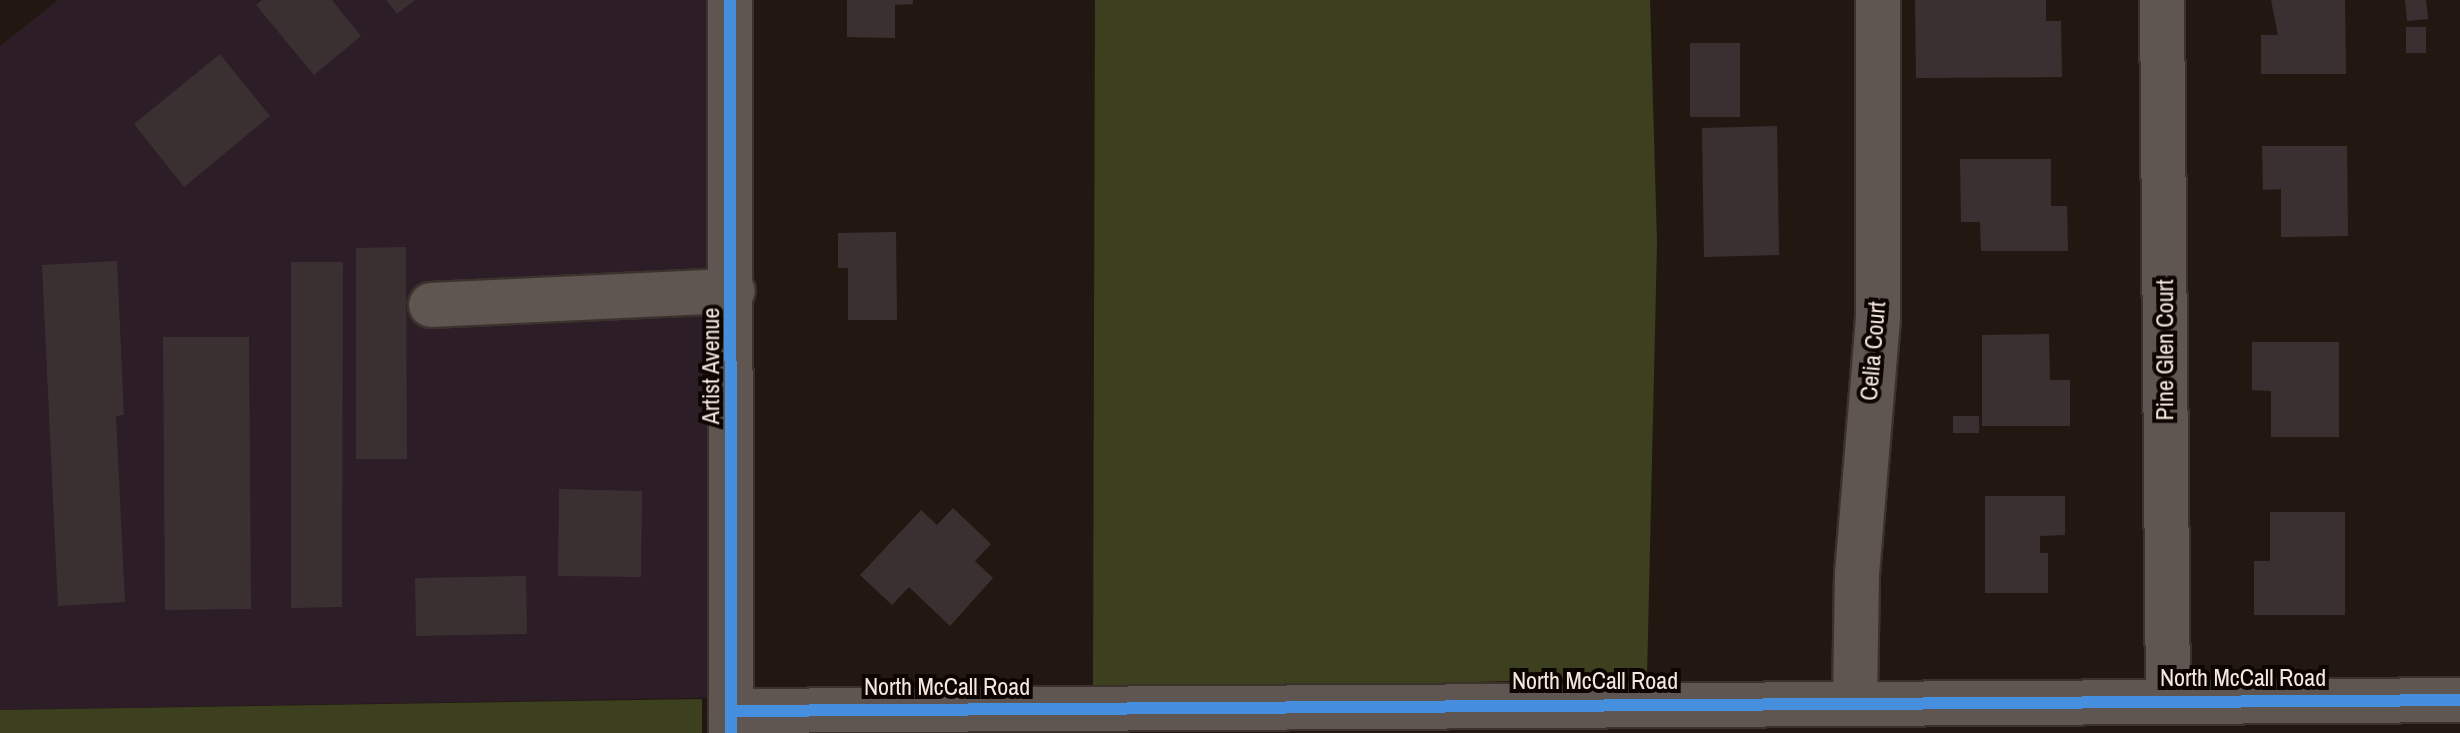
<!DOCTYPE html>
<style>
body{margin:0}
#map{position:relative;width:2460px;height:733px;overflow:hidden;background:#231811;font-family:"Archivo Narrow",sans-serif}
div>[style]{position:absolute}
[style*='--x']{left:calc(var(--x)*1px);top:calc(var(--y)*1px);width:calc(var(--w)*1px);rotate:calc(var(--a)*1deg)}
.commercial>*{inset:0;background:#2c1d26}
.forest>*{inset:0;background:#3c401f}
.building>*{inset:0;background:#3b3031}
.roads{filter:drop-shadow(2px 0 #3b322d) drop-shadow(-2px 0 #3b322d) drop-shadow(0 2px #3b322d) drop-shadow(0 -2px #3b322d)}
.minor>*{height:44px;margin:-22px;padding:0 22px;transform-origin:22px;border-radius:22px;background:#5f5651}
.cycleway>*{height:12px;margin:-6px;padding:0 6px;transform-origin:6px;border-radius:6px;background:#468fdf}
span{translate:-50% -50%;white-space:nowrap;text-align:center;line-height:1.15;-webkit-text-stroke:8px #0d0502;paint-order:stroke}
.street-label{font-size:24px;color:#f7e8df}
</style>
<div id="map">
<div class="commercial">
<i style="clip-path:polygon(58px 0,748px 0,754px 697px,0 710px,0 46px)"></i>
</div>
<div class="forest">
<i style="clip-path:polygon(1095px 0,1650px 0,1657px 243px,1647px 677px,1093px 693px)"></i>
<i style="clip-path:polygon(702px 699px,702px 733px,0 733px,0 710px)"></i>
</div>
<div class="building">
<i style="clip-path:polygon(262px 0,332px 0,361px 36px,314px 75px,256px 5px)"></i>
<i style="clip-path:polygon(386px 0,415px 0,397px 14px)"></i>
<i style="clip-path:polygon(847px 0,913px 0,913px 4px,895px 5px,895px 38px,847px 37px)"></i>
<i style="clip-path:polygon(1915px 0,2046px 0,2046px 21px,2061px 21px,2062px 77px,1916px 78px)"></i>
<i style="clip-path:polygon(2271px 0,2345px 0,2346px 74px,2261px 74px,2261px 35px,2278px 35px)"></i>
<i style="clip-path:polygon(2405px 0,2426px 0,2428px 19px,2407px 21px)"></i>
<i style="clip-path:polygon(2406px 27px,2426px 27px,2426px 53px,2406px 53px)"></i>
<i style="clip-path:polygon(1690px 43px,1740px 43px,1740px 117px,1690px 117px)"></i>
<i style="clip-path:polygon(220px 54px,270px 116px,184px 187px,134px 124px)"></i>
<i style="clip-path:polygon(1777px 126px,1779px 255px,1704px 257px,1702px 128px)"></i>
<i style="clip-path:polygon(2262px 146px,2347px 146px,2348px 236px,2281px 237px,2281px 189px,2263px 190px)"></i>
<i style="clip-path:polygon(1960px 159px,2051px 159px,2051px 206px,2067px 206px,2068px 251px,1981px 251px,1980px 222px,1961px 222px)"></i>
<i style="clip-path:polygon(896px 232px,897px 320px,848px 320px,848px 268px,838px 268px,838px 233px)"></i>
<i style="clip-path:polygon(406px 247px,407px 459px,356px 459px,356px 248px)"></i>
<i style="clip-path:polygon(117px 261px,124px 415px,116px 416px,125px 602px,58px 606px,42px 265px)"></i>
<i style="clip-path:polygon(291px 262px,343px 262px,342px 607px,291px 608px)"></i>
<i style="clip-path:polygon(2049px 334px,2050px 380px,2070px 380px,2070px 426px,1982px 426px,1982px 335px)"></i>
<i style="clip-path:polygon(163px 337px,249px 337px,251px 609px,165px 610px)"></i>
<i style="clip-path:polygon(2252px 342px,2339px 342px,2339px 437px,2271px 437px,2271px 391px,2252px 390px)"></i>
<i style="clip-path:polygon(1953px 416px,1979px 416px,1979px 433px,1953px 433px)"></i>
<i style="clip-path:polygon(559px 489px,642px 491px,641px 577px,558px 576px)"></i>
<i style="clip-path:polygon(1985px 496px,2065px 496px,2065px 535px,2040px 536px,2040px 553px,2048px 553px,2048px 593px,1985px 593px)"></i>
<i style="clip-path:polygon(953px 508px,991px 544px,975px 561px,993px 578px,950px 626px,909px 587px,892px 605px,860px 575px,921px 510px,937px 525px)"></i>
<i style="clip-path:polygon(2270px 512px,2345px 512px,2345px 615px,2254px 615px,2254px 561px,2270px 561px)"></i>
<i style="clip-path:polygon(526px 576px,527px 634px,416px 636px,415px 578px)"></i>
</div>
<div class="roads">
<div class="minor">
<i style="--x:730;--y:0;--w:733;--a:89.92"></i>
<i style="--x:2162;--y:0;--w:699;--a:89.51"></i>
<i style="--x:431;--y:305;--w:302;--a:-2.7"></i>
<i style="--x:1855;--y:701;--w:127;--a:-89.1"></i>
<i style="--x:1857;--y:574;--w:256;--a:-85.3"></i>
<i style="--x:1878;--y:319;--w:319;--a:-90"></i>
<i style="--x:731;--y:711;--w:1729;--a:-0.36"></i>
</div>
</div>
<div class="cycleway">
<i style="--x:730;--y:0;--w:733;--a:89.92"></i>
<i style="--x:731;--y:711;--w:1729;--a:-0.36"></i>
</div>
<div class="street-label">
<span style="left:2165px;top:350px;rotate:-90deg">Pine Glen Court</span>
<span style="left:1873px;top:351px;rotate:-85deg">Celia Court</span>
<span style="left:711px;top:366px;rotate:-90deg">Artist Avenue</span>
<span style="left:2243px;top:678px">North McCall Road</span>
<span style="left:1595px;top:681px">North McCall Road</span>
<span style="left:947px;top:687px">North McCall Road</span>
</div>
</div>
